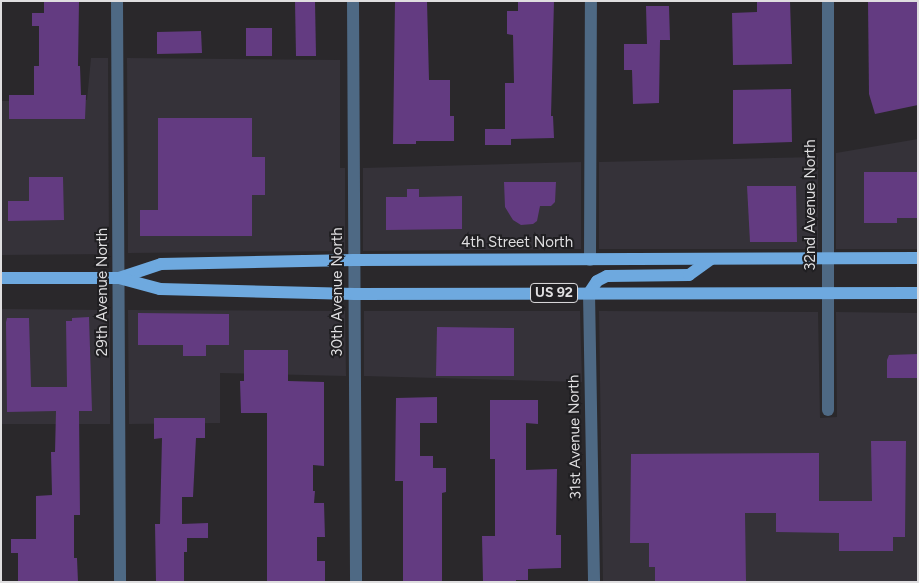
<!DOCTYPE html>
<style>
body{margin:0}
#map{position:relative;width:919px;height:583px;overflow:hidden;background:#2a282b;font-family:Figtree,sans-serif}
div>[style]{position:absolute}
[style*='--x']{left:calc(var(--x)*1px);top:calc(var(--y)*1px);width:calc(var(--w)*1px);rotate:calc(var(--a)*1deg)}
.built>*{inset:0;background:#353239}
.building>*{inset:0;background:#633b81}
.minor>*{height:12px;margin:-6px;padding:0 6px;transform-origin:6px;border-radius:6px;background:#4e6984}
.tertiary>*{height:12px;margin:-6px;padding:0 6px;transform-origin:6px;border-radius:6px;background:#4e6984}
.primary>*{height:12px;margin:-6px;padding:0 6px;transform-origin:6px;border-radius:6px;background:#6ea9df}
span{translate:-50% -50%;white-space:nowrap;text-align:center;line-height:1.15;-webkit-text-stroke:4px #201f22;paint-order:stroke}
.shield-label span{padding:1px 4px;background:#201f22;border:1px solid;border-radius:4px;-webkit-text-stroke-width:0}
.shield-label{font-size:14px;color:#dfdee0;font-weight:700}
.street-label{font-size:15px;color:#dfdee0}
.frame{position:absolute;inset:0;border:2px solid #dfdee0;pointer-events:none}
</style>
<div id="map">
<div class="built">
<i style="clip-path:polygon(91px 58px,108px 58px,109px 254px,1px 255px,1px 101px,87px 100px)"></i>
<i style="clip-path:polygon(127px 58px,340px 60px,340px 168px,345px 168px,345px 251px,128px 253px)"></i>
<i style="clip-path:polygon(918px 139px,918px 249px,836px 249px,836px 153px)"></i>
<i style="clip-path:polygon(818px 157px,818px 249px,599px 249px,599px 162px)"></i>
<i style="clip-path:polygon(581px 162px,581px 249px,363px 251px,363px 168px)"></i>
<i style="clip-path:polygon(1px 309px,110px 310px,110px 424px,1px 424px)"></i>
<i style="clip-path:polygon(128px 310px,345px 311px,346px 376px,220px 373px,220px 423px,129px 424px)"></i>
<i style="clip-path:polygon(364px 311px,580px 311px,582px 382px,364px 376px)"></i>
<i style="clip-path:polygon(599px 311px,818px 312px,820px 418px,837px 417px,836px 312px,918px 313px,918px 582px,603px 582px)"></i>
</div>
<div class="building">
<i style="clip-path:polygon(44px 1px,79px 1px,78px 66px,80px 66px,81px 95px,86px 95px,85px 119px,9px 119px,9px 95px,34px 95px,34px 66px,39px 66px,39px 26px,32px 26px,32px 13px,44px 13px)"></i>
<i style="clip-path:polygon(295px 1px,315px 1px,316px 56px,296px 56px)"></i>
<i style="clip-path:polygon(395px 1px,427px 1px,429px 80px,450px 80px,450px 116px,454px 116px,454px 141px,416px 141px,416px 144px,393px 144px)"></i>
<i style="clip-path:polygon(518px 1px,554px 1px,551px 116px,553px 116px,554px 138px,511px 139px,511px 145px,485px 145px,485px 129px,505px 129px,505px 83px,514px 83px,513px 35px,507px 34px,507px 11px,518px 11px)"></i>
<i style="clip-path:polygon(757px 1px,790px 1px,792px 64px,733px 65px,732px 13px,757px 12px)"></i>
<i style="clip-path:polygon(868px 1px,918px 1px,918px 105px,875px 114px,869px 94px)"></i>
<i style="clip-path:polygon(646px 6px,669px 6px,670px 40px,660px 40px,659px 103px,633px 104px,632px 70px,624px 70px,624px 44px,647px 44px)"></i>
<i style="clip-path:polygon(246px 28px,272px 28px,272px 56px,246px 56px)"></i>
<i style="clip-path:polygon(201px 31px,202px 53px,157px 54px,157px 32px)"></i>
<i style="clip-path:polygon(791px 89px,792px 142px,733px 144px,733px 90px)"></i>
<i style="clip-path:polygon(158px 118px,252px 118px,252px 157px,265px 157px,265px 195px,252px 195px,252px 236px,140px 236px,140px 210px,158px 210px)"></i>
<i style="clip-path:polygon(864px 172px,918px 172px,918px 218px,897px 218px,897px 223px,864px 223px)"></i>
<i style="clip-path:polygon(29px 177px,63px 177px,64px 220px,8px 221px,8px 201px,29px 201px)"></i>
<i style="clip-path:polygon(504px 182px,556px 182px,555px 202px,551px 206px,540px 206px,537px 221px,533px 224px,521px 225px,513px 220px,505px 207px)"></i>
<i style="clip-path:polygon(747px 186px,796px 186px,797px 242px,750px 242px)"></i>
<i style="clip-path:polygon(407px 189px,419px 189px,419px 197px,462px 196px,462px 229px,386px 230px,386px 197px,407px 197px)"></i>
<i style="clip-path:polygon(138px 313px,229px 314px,229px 345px,206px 345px,206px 356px,183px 356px,183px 345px,138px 345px)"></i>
<i style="clip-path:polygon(89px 317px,92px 411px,79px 411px,80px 515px,74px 515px,74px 558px,77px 558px,78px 582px,18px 582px,18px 553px,11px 553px,11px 539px,36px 539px,36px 496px,52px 495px,51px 452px,55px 452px,56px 411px,7px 412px,6px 322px,7px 318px,29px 318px,31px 387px,67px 387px,66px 321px,72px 321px,72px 318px)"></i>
<i style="clip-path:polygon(437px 327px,514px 328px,514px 376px,436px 376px)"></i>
<i style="clip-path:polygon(244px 350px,288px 350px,288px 381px,324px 382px,324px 466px,313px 465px,313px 491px,315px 491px,314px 503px,324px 503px,325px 537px,317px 537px,317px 561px,325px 561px,325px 582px,267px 582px,267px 413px,241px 413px,240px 381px,244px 381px)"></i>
<i style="clip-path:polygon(918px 354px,918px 378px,887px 378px,887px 360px,889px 355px)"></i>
<i style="clip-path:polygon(437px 397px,437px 423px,420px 423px,420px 456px,433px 456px,433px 468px,446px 468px,446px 492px,442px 493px,442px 582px,403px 582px,403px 481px,395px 481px,396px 398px)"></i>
<i style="clip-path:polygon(490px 400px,538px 400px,538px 424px,526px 423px,526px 470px,557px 469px,556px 535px,561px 535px,561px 568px,528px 569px,528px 580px,516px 580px,516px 582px,483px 582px,482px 536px,495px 536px,495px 459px,490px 459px)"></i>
<i style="clip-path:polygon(154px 418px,205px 418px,205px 438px,196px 438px,193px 497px,182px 497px,182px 524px,208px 523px,208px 538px,187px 538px,187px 552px,184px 552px,184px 582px,156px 582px,155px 524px,160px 524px,162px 438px,154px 439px)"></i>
<i style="clip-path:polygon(871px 441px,906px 441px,905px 537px,893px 537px,893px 551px,839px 551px,839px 533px,776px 532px,776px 513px,745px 513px,746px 581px,655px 581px,655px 567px,649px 567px,649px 543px,630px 543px,631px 454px,819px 453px,819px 501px,872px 501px)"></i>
</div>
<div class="minor">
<i style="--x:117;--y:1;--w:581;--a:89.7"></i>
<i style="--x:828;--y:1;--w:409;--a:90"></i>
<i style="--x:590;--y:260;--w:259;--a:-89.8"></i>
<i style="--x:589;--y:293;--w:289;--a:89"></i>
</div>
<div class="tertiary">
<i style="--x:353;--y:1;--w:581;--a:89.7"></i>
</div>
<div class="primary">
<i style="--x:1;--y:278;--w:118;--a:0"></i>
<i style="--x:119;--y:278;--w:44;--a:-18.4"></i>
<i style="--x:161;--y:264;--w:193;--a:-1.2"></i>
<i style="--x:354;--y:260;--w:564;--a:-0.2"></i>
<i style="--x:119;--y:278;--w:42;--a:15"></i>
<i style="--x:160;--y:289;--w:195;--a:1.5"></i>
<i style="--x:355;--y:294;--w:563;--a:-0.1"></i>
<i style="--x:589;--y:293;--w:14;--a:-56"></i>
<i style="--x:597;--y:281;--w:11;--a:-27"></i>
<i style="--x:607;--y:276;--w:82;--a:-0.7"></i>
<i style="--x:689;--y:275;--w:27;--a:-36"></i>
</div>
<div class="shield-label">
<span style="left:554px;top:293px">US 92</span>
</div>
<div class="street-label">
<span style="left:811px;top:205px;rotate:-90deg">32nd Avenue North</span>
<span style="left:517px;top:243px">4th Street North</span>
<span style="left:103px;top:292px;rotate:-90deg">29th Avenue North</span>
<span style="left:338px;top:292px;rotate:-90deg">30th Avenue North</span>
<span style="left:575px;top:437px;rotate:-91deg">31st Avenue North</span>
</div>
<div class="frame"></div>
</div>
